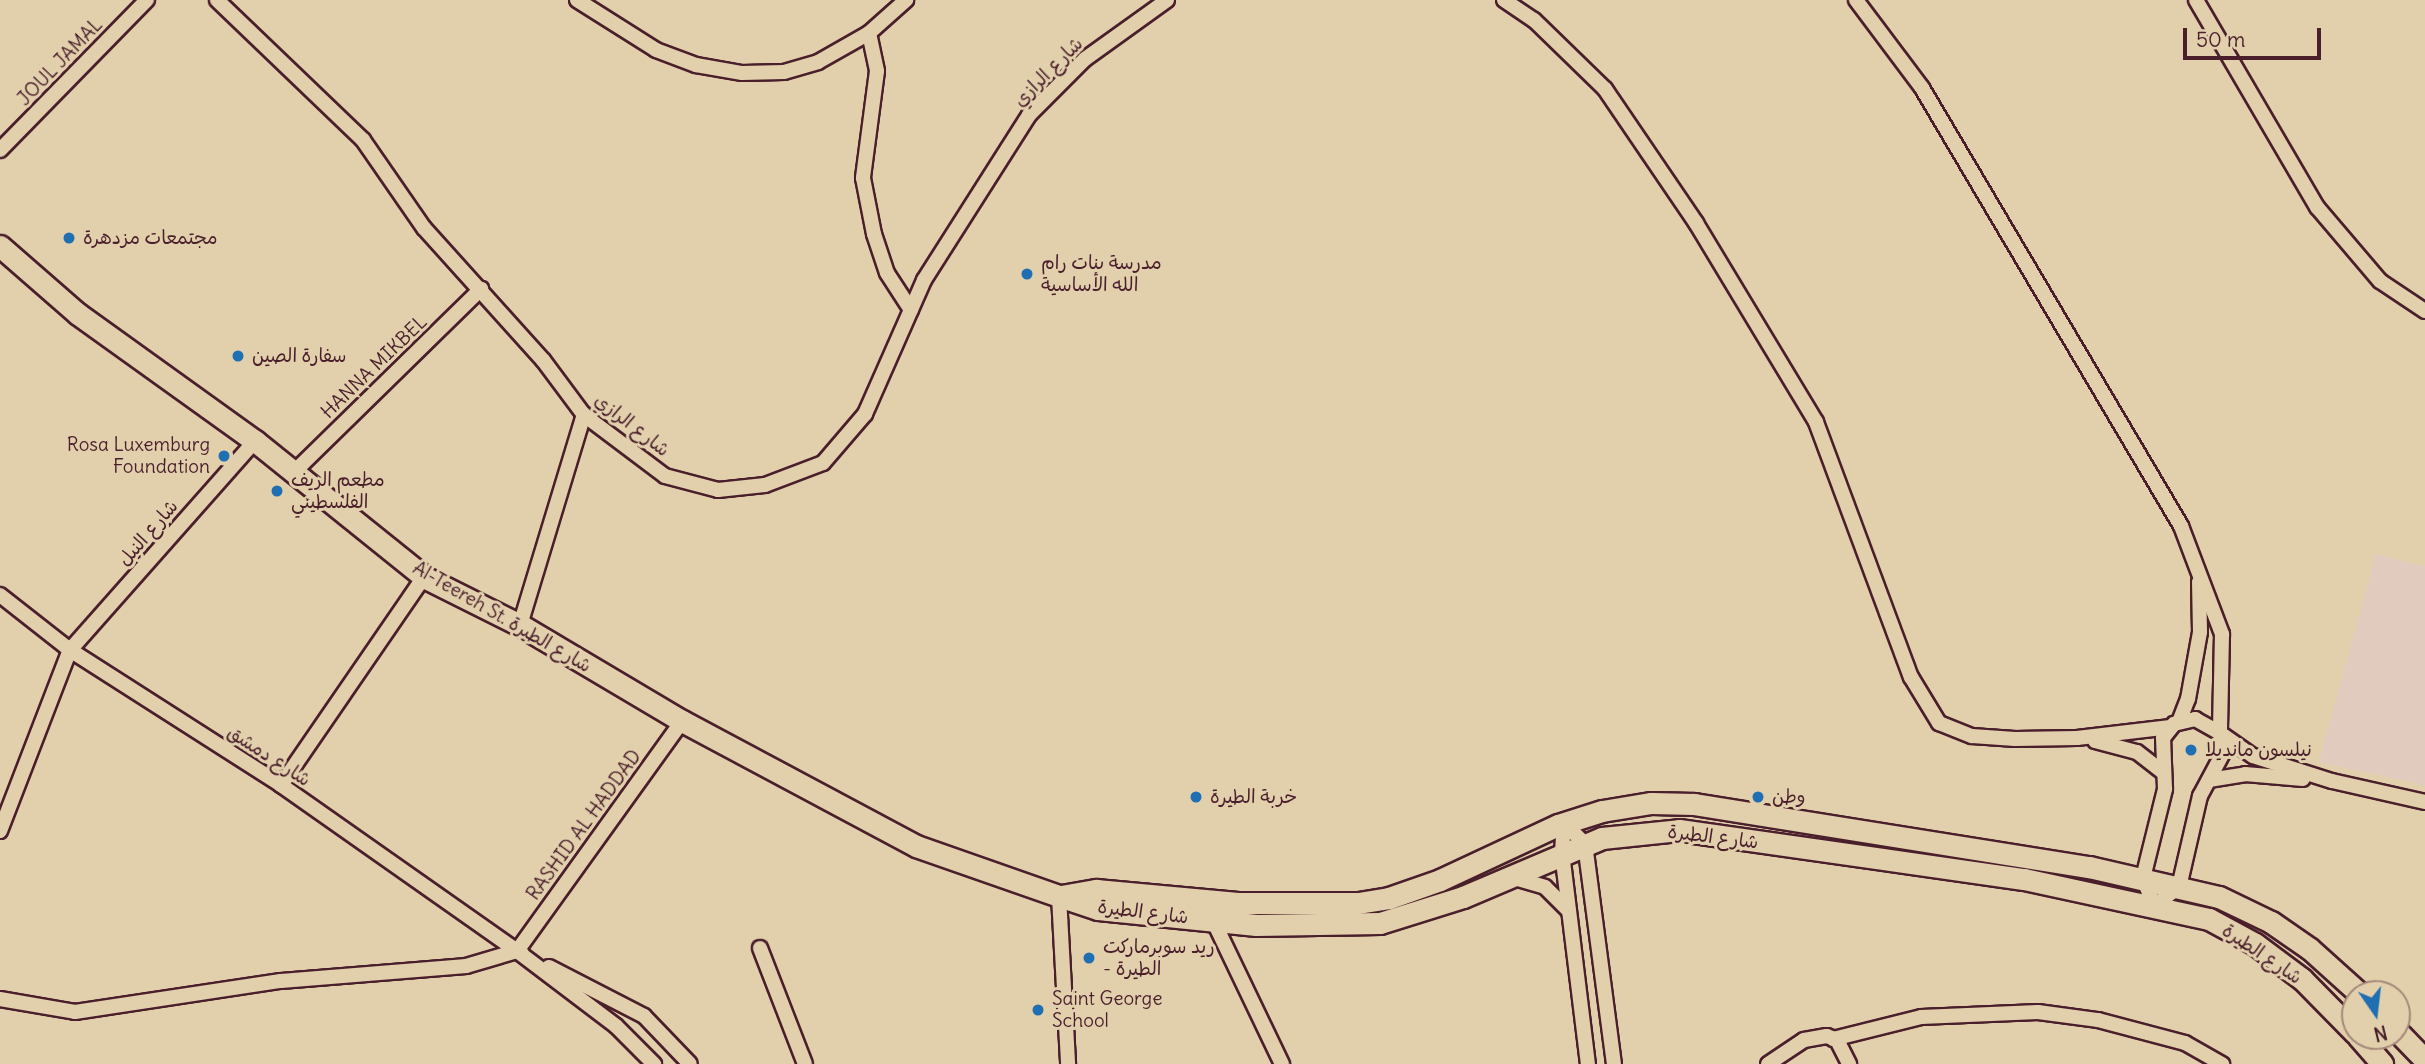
<!DOCTYPE html>
<meta charset="utf-8">
<style>
body{margin:0}
#map{position:relative;width:2425px;height:1064px;overflow:hidden;background:#e2d0ad;font-family:Delius,"Playpen Sans Arabic",sans-serif}
div>[style]{position:absolute}
[style*='--x']{left:calc(var(--x)*1px);top:calc(var(--y)*1px);width:calc(var(--w)*1px);rotate:calc(var(--a)*1deg)}
.built>*{inset:0;background:#e1cbbf}
.roads{filter:drop-shadow(2px 0 #4a1f2b) drop-shadow(-2px 0 #4a1f2b) drop-shadow(0 2px #4a1f2b) drop-shadow(0 -2px #4a1f2b)}
.minor>*{height:14px;margin:-7px;padding:0 7px;transform-origin:7px;border-radius:7px;background:#e2d0ad}
.secondary>*{height:21px;margin:-10.5px;padding:0 10.5px;transform-origin:10.5px;border-radius:10.5px;background:#e2d0ad}
.dots>*{width:19px;height:19px;translate:-50% -50%;box-sizing:border-box;border:4px solid #e2d0ad;border-radius:50%}
span{translate:-50% -50%;white-space:nowrap;text-align:center;line-height:1.15;-webkit-text-stroke:6px #e2d0ad;paint-order:stroke}
.street-label{font-size:19px;color:#4a1f2b}
.poi-label{font-size:19px;color:#4a1f2b}
.left{translate:0 -50%;text-align:left}
.right{translate:-100% -50%;text-align:right}
.north{position:absolute;left:2341px;top:980px;width:70px;height:70px;box-sizing:border-box;background:#e2d0ad;border:2px solid #a58979;border-radius:50%;rotate:166deg;font-size:19px;font-weight:700;line-height:28px;text-align:center;color:#4a1f2b}
.north::after{content:'';display:block;margin:auto;width:24px;height:32px;background:#1f6fb2;clip-path:polygon(50% 0,100% 100%,50% 72%,0 100%)}
.scale{position:absolute;left:2183px;top:28px;width:138px;height:32px;box-sizing:border-box;border:4px solid #4a1f2b;border-top:0;padding-left:9px;font-size:21px;line-height:24px;white-space:nowrap;color:#4a1f2b;-webkit-text-stroke:5px #e2d0ad;paint-order:stroke}
</style>
<div id="map">
<div class="built">
<i style="clip-path:polygon(2376px 554px,2425px 567px,2425px 785px,2319px 762px)"></i>
</div>
<div class="roads">
<div class="minor">
<i style="--x:217;--y:0;--w:202;--a:43.8"></i>
<i style="--x:363;--y:140;--w:107;--a:55.3"></i>
<i style="--x:424;--y:228;--w:178;--a:48"></i>
<i style="--x:543;--y:360;--w:69;--a:53.3"></i>
<i style="--x:584;--y:415;--w:101;--a:37"></i>
<i style="--x:665;--y:476;--w:55;--a:14.8"></i>
<i style="--x:718;--y:490;--w:47;--a:-6.1"></i>
<i style="--x:765;--y:485;--w:62;--a:-20.8"></i>
<i style="--x:823;--y:463;--w:65;--a:-49.4"></i>
<i style="--x:865;--y:414;--w:146;--a:-66.2"></i>
<i style="--x:924;--y:280;--w:196;--a:-57.5"></i>
<i style="--x:1029;--y:115;--w:79;--a:-45"></i>
<i style="--x:1085;--y:59;--w:101;--a:-35.7"></i>
<i style="--x:577;--y:0;--w:93;--a:32.3"></i>
<i style="--x:656;--y:50;--w:43;--a:20.6"></i>
<i style="--x:696;--y:65;--w:47;--a:9.9"></i>
<i style="--x:742;--y:73;--w:42;--a:-1.4"></i>
<i style="--x:784;--y:72;--w:35;--a:-16"></i>
<i style="--x:818;--y:62;--w:59;--a:-29.6"></i>
<i style="--x:869;--y:33;--w:50;--a:-41.7"></i>
<i style="--x:1504;--y:0;--w:36;--a:34"></i>
<i style="--x:1534;--y:20;--w:99;--a:44.2"></i>
<i style="--x:1605;--y:89;--w:162;--a:55.8"></i>
<i style="--x:1696;--y:223;--w:232;--a:58.9"></i>
<i style="--x:1816;--y:422;--w:272;--a:69.6"></i>
<i style="--x:1911;--y:677;--w:54;--a:58.7"></i>
<i style="--x:1939;--y:723;--w:35;--a:22"></i>
<i style="--x:1972;--y:736;--w:43;--a:4"></i>
<i style="--x:2015;--y:739;--w:62;--a:-0.9"></i>
<i style="--x:2077;--y:738;--w:94;--a:-6.7"></i>
<i style="--x:1856;--y:0;--w:110;--a:53.1"></i>
<i style="--x:1922;--y:88;--w:509;--a:59.4"></i>
<i style="--x:2181;--y:526;--w:116;--a:69.2"></i>
<i style="--x:2222;--y:634;--w:99;--a:91.2"></i>
<i style="--x:2220;--y:733;--w:40;--a:34.9"></i>
<i style="--x:2253;--y:756;--w:83;--a:17.6"></i>
<i style="--x:2332;--y:781;--w:95;--a:12.7"></i>
<i style="--x:2196;--y:0;--w:240;--a:59.7"></i>
<i style="--x:2317;--y:207;--w:97;--a:49.6"></i>
<i style="--x:2380;--y:281;--w:54;--a:33.7"></i>
<i style="--x:869;--y:33;--w:39;--a:78"></i>
<i style="--x:877;--y:71;--w:108;--a:97.5"></i>
<i style="--x:863;--y:178;--w:57;--a:78.9"></i>
<i style="--x:874;--y:234;--w:41;--a:71.6"></i>
<i style="--x:887;--y:273;--w:44;--a:57"></i>
<i style="--x:0;--y:150;--w:210;--a:-45.6"></i>
<i style="--x:294;--y:472;--w:262;--a:-44.4"></i>
<i style="--x:0;--y:595;--w:89;--a:38.2"></i>
<i style="--x:70;--y:650;--w:250;--a:32.6"></i>
<i style="--x:281;--y:785;--w:289;--a:35.1"></i>
<i style="--x:517;--y:951;--w:124;--a:37.1"></i>
<i style="--x:616;--y:1026;--w:54;--a:45"></i>
<i style="--x:520;--y:625;--w:220;--a:-73.1"></i>
<i style="--x:2195;--y:719;--w:29;--a:29"></i>
<i style="--x:2220;--y:733;--w:20;--a:81"></i>
<i style="--x:2223;--y:753;--w:49;--a:118.1"></i>
<i style="--x:2200;--y:796;--w:93;--a:103"></i>
<i style="--x:2179;--y:887;--w:31;--a:143"></i>
<i style="--x:2154;--y:906;--w:30;--a:-111"></i>
<i style="--x:2143;--y:878;--w:92;--a:-76.1"></i>
<i style="--x:2165;--y:789;--w:51;--a:-92.2"></i>
<i style="--x:2163;--y:738;--w:18;--a:-52"></i>
<i style="--x:2174;--y:724;--w:22;--a:-13"></i>
<i style="--x:2179;--y:722;--w:25;--a:-69"></i>
<i style="--x:2188;--y:699;--w:68;--a:-79.8"></i>
<i style="--x:2200;--y:632;--w:50;--a:-91.1"></i>
<i style="--x:2095;--y:741;--w:43;--a:14.7"></i>
<i style="--x:2137;--y:752;--w:33;--a:38"></i>
<i style="--x:2209;--y:780;--w:36;--a:-9"></i>
<i style="--x:2245;--y:774;--w:58;--a:4.9"></i>
<i style="--x:281;--y:785;--w:252;--a:-55.5"></i>
<i style="--x:1564;--y:823;--w:30;--a:45"></i>
<i style="--x:1585;--y:844;--w:222;--a:82.5"></i>
<i style="--x:1564;--y:823;--w:30;--a:94"></i>
<i style="--x:1562;--y:853;--w:213;--a:83"></i>
<i style="--x:0;--y:831;--w:194;--a:-68.9"></i>
<i style="--x:70;--y:650;--w:279;--a:-48.5"></i>
<i style="--x:1511;--y:877;--w:35;--a:16"></i>
<i style="--x:1545;--y:887;--w:34;--a:45"></i>
<i style="--x:1059;--y:896;--w:168;--a:86.9"></i>
<i style="--x:1213;--y:920;--w:160;--a:64.4"></i>
<i style="--x:760;--y:948;--w:124;--a:68.8"></i>
<i style="--x:517;--y:951;--w:283;--a:-54.3"></i>
<i style="--x:549;--y:967;--w:107;--a:27.3"></i>
<i style="--x:644;--y:1016;--w:66;--a:46.2"></i>
<i style="--x:0;--y:999;--w:76;--a:9.8"></i>
<i style="--x:75;--y:1012;--w:208;--a:-8.6"></i>
<i style="--x:281;--y:981;--w:186;--a:-4.6"></i>
<i style="--x:466;--y:966;--w:53;--a:-16.4"></i>
<i style="--x:517;--y:951;--w:5;--a:22"></i>
<i style="--x:1833;--y:1039;--w:91;--a:-14"></i>
<i style="--x:1921;--y:1017;--w:117;--a:-2.4"></i>
<i style="--x:2038;--y:1012;--w:61;--a:7.6"></i>
<i style="--x:2098;--y:1020;--w:90;--a:14.8"></i>
<i style="--x:2185;--y:1043;--w:43;--a:29.6"></i>
<i style="--x:1768;--y:1064;--w:43;--a:-33.7"></i>
<i style="--x:1804;--y:1040;--w:23;--a:-10"></i>
<i style="--x:1827;--y:1036;--w:11;--a:22"></i>
<i style="--x:1837;--y:1040;--w:27;--a:63"></i>
</div>
<div class="secondary">
<i style="--x:0;--y:246;--w:103;--a:41.1"></i>
<i style="--x:78;--y:314;--w:218;--a:35.7"></i>
<i style="--x:255;--y:441;--w:217;--a:38.8"></i>
<i style="--x:424;--y:577;--w:107;--a:26.6"></i>
<i style="--x:520;--y:625;--w:188;--a:30.7"></i>
<i style="--x:682;--y:721;--w:265;--a:28.1"></i>
<i style="--x:916;--y:846;--w:151;--a:19.3"></i>
<i style="--x:1059;--y:896;--w:41;--a:18.4"></i>
<i style="--x:1098;--y:909;--w:159;--a:5.8"></i>
<i style="--x:1256;--y:925;--w:124;--a:-0.9"></i>
<i style="--x:1380;--y:923;--w:87;--a:-17.4"></i>
<i style="--x:1463;--y:897;--w:151;--a:-23"></i>
<i style="--x:1602;--y:838;--w:77;--a:-5.9"></i>
<i style="--x:1679;--y:830;--w:348;--a:8.1"></i>
<i style="--x:2024;--y:879;--w:189;--a:12.2"></i>
<i style="--x:2209;--y:919;--w:52;--a:28.5"></i>
<i style="--x:2255;--y:944;--w:59;--a:36.7"></i>
<i style="--x:2302;--y:979;--w:76;--a:45.5"></i>
<i style="--x:1061;--y:896;--w:36;--a:-10"></i>
<i style="--x:1096;--y:890;--w:145;--a:5.2"></i>
<i style="--x:1240;--y:903;--w:118;--a:0"></i>
<i style="--x:1358;--y:903;--w:31;--a:-9"></i>
<i style="--x:1389;--y:898;--w:54;--a:-19.4"></i>
<i style="--x:1440;--y:880;--w:130;--a:-25"></i>
<i style="--x:1558;--y:825;--w:46;--a:-17.7"></i>
<i style="--x:1602;--y:811;--w:50;--a:-9.3"></i>
<i style="--x:1651;--y:803;--w:43;--a:1.3"></i>
<i style="--x:1694;--y:804;--w:400;--a:9.1"></i>
<i style="--x:2089;--y:867;--w:133;--a:13"></i>
<i style="--x:2219;--y:897;--w:58;--a:25.7"></i>
<i style="--x:2271;--y:922;--w:47;--a:34.7"></i>
<i style="--x:2310;--y:949;--w:67;--a:42"></i>
<i style="--x:2397;--y:1031;--w:40;--a:46"></i>
<i style="--x:2358;--y:1036;--w:37;--a:49"></i>
</div>
</div>
<div class="dots">
<i style="left:69px;top:238px;background:#1f6fb2"></i>
<i style="left:1027px;top:274px;background:#1f6fb2"></i>
<i style="left:238px;top:356px;background:#1f6fb2"></i>
<i style="left:224px;top:456px;background:#1f6fb2"></i>
<i style="left:277px;top:491px;background:#1f6fb2"></i>
<i style="left:2191px;top:750px;background:#1f6fb2"></i>
<i style="left:1196px;top:797px;background:#1f6fb2"></i>
<i style="left:1758px;top:797px;background:#1f6fb2"></i>
<i style="left:1089px;top:958px;background:#1f6fb2"></i>
<i style="left:1038px;top:1010px;background:#1f6fb2"></i>
</div>
<div class="street-label">
<span style="left:60px;top:62px;rotate:-46deg">JOUL JAMAL</span>
<span style="left:1048px;top:72px;rotate:-45deg">شارع الرازي</span>
<span style="left:374px;top:367px;rotate:-44deg">HANNA MIKBEL</span>
<span style="left:632px;top:425px;rotate:38deg">شارع الرازي</span>
<span style="left:148px;top:533px;rotate:-49deg">شارع النيل</span>
<span style="left:502px;top:617px;rotate:30deg">Al-Teereh St. شارع الطيرة</span>
<span style="left:269px;top:756px;rotate:33deg">شارع دمشق</span>
<span style="left:584px;top:825px;rotate:-54deg">RASHID AL HADDAD</span>
<span style="left:1713px;top:837px;rotate:7deg">شارع الطيرة</span>
<span style="left:1143px;top:912px;rotate:7deg">شارع الطيرة</span>
<span style="left:2262px;top:954px;rotate:34deg">شارع الطيرة</span>
</div>
<div class="poi-label">
<span class="left" style="left:83px;top:238px">مجتمعات مزدهرة</span>
<span class="left" style="left:1041px;top:274px">مدرسة بنات رام<br>الله الأساسية</span>
<span class="left" style="left:252px;top:356px">سفارة الصين</span>
<span class="right" style="left:210px;top:456px">Rosa Luxemburg<br>Foundation</span>
<span class="left" style="left:291px;top:491px">مطعم الريف<br>الفلسطيني</span>
<span class="left" style="left:2205px;top:750px">نيلسون مانديلا</span>
<span class="left" style="left:1210px;top:797px">خربة الطيرة</span>
<span class="left" style="left:1772px;top:797px">وطن</span>
<span class="left" style="left:1103px;top:958px">ريد سوبرماركت<br>- الطيرة</span>
<span class="left" style="left:1052px;top:1010px">Saint George<br>School</span>
</div>
<div class="north">N</div>
<div class="scale">50 m</div>
</div>
